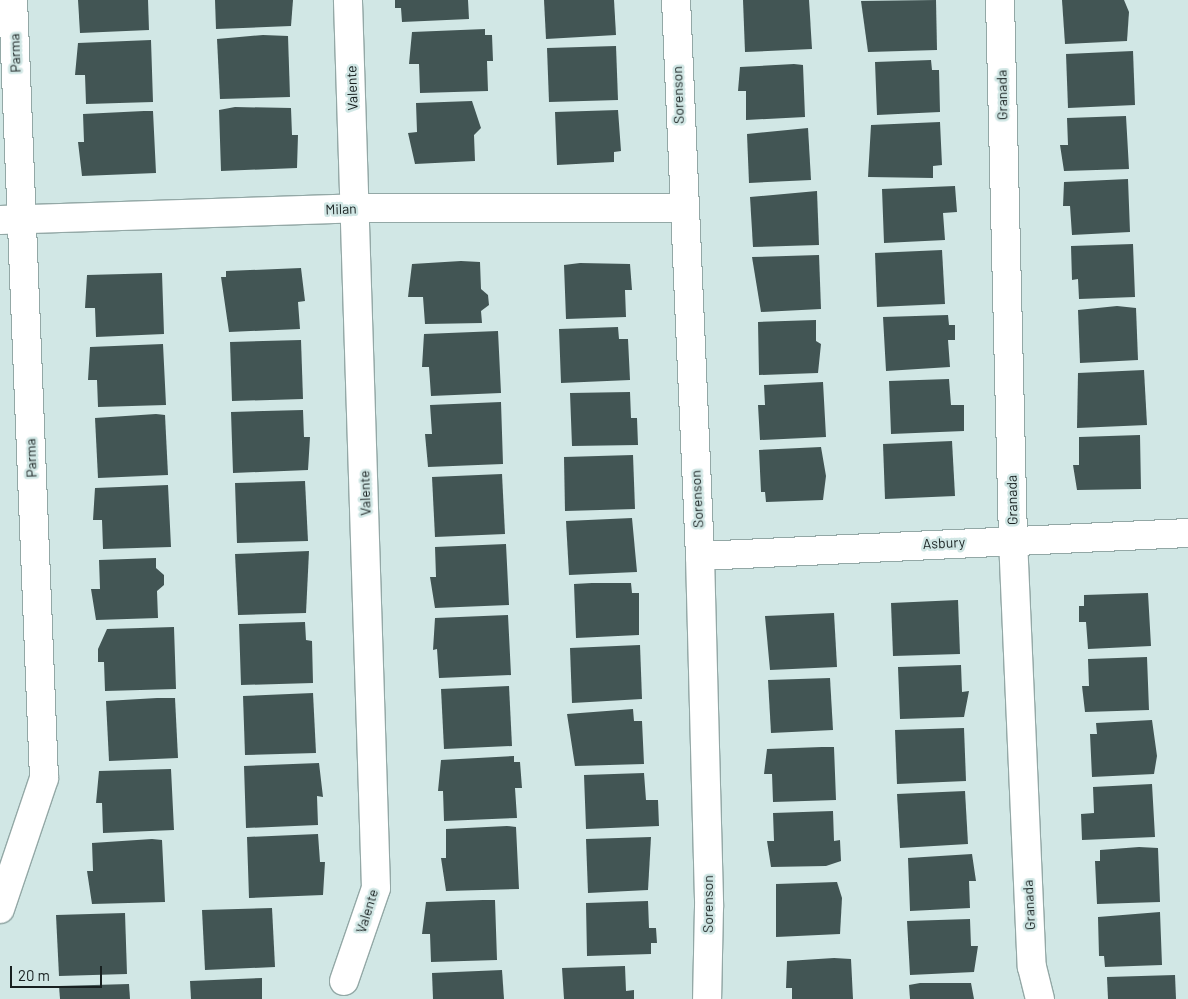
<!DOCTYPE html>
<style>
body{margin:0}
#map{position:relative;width:1188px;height:999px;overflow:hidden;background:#d1e7e5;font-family:Barlow,sans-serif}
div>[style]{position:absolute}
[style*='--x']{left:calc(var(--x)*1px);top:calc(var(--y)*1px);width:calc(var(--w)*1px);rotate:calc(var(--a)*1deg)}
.building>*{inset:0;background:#425554}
.roads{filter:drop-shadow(1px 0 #93a8a6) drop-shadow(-1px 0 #93a8a6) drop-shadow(0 1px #93a8a6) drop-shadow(0 -1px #93a8a6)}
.minor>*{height:28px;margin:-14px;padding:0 14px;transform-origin:14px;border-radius:14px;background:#fff}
span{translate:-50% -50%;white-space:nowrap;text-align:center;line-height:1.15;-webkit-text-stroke:5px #d1e7e5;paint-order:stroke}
.street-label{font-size:14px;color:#182020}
.scale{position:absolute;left:10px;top:966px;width:92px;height:22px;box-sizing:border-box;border:2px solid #182020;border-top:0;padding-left:6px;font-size:15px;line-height:18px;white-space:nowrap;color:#182020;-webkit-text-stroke:4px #d1e7e5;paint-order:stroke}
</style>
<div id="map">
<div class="building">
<i style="clip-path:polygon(78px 0,148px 0,149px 30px,80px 33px)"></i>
<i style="clip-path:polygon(215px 0,293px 0,291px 26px,216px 29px)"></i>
<i style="clip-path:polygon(395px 0,468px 0,469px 19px,402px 22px,401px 8px,395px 8px)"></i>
<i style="clip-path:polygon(544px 0,614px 0,616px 35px,546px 39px)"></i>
<i style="clip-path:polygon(743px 0,809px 0,812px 49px,745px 52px)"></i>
<i style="clip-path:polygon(936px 0,937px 50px,868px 52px,861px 1px)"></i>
<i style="clip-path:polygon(1062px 0,1124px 0,1129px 12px,1127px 41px,1065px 44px)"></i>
<i style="clip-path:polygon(485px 29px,485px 35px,492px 35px,493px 61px,487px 61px,488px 91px,420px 93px,419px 64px,409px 64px,412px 32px)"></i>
<i style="clip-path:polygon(263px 35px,288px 36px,290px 97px,220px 99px,217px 39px)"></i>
<i style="clip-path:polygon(151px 40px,153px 102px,86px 104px,85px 75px,75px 75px,78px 43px)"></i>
<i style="clip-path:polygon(616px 46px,618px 100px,549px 102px,547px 48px)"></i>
<i style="clip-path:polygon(1133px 51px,1135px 105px,1068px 108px,1066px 54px)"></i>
<i style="clip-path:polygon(931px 60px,932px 70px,939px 70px,940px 112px,877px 115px,875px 62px)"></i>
<i style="clip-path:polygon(794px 64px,803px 65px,805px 117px,746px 120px,746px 91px,738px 91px,740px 67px)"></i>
<i style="clip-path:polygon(472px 101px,481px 128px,474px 135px,475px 161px,415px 164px,408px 133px,417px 132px,416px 103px)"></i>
<i style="clip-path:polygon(235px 107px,291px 108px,292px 135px,298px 135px,297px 168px,221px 171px,219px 110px)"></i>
<i style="clip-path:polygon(618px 110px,621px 151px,614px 152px,614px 162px,557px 165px,555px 112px)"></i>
<i style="clip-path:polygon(144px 111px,153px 111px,156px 173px,82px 176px,78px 142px,84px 142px,83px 114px)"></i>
<i style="clip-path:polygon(1126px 116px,1129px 169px,1064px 171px,1060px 145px,1068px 145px,1067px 118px)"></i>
<i style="clip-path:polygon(940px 122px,942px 165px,933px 166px,933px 178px,868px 177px,871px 125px)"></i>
<i style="clip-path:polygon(808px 128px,811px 180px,749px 183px,747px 134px)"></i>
<i style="clip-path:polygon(1128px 179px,1130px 232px,1072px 235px,1070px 206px,1063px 206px,1064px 182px)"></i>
<i style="clip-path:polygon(955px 186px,957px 212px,943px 213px,945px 240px,884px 243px,882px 189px)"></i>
<i style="clip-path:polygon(817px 191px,819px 245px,753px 247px,750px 197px)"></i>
<i style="clip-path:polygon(1133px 244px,1135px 297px,1079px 299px,1078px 279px,1072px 280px,1071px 246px)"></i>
<i style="clip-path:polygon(942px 250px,945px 304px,877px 307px,875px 253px)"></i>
<i style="clip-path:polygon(819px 255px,821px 309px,761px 312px,752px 257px)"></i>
<i style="clip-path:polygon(461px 261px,480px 262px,481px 289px,488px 295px,489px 305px,481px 311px,482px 323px,425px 324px,423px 297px,408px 297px,412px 264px)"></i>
<i style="clip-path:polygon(580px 263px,630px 264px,632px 290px,625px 290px,626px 317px,566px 319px,564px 265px)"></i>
<i style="clip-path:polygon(301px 268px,305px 301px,298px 302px,300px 329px,229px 332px,221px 277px,226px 277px,226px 271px)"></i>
<i style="clip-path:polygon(162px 273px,164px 334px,96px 337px,95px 308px,85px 308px,87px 275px)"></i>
<i style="clip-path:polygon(1117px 306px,1136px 308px,1138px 360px,1080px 363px,1078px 310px)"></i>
<i style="clip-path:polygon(948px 315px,949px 325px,955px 325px,955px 340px,948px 340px,950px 367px,886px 371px,883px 317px)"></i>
<i style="clip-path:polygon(816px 320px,816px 341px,821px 344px,818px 373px,759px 375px,758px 322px)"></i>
<i style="clip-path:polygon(618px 327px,619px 339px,628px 339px,630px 380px,561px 383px,559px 329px)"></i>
<i style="clip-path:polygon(498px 331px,501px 393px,431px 396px,429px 367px,422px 367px,424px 334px)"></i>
<i style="clip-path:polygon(301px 340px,303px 399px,232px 401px,230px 342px)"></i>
<i style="clip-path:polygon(163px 344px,166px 405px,98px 407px,97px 380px,88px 380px,90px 347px)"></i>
<i style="clip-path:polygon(1144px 370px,1147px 425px,1077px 428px,1078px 373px)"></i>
<i style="clip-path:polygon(949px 379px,951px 405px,964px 405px,964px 431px,891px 434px,889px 381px)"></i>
<i style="clip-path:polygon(823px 382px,826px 437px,760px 440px,758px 405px,765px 405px,764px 385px)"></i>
<i style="clip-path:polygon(630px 392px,631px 418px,637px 418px,638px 445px,572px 446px,570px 393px)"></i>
<i style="clip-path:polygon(501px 402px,503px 464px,428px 467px,425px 434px,432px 434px,430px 405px)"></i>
<i style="clip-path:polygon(303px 410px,304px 437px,310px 437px,308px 470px,233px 473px,231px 412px)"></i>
<i style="clip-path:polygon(156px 414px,165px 415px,168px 475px,98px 478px,95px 418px)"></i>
<i style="clip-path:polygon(1140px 435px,1141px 489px,1077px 490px,1073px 465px,1079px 465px,1079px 437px)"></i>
<i style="clip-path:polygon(952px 441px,955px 496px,885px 499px,883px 444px)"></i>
<i style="clip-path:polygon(821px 447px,826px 476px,823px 500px,766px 502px,765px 492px,761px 492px,759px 450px)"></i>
<i style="clip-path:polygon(633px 455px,635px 509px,565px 511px,564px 457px)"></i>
<i style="clip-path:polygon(502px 474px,505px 534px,435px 537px,432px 477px)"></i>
<i style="clip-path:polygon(305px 481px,308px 541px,237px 543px,235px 483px)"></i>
<i style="clip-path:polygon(168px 485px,171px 547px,103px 549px,102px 520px,93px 520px,95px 488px)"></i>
<i style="clip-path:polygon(632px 518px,637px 572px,569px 575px,566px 521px)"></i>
<i style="clip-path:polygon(506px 544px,509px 605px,435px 608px,430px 577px,436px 577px,435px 547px)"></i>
<i style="clip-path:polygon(309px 551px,306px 613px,238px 615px,235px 554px)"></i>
<i style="clip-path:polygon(156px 558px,156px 568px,164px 575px,164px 585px,157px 591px,158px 618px,96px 620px,91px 589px,100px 589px,99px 560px)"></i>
<i style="clip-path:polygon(592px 583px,631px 583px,632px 593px,639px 593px,639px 635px,576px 638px,574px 584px)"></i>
<i style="clip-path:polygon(1148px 593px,1151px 646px,1088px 649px,1086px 622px,1079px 622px,1079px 606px,1084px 606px,1084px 595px)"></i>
<i style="clip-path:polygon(958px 600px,960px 654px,893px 656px,891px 603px)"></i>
<i style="clip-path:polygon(834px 613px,837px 667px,770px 670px,765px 616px)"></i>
<i style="clip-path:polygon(508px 615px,511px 675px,439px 678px,437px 649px,433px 650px,435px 618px)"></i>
<i style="clip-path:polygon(305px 622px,306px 640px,312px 641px,313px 683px,241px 685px,239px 624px)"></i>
<i style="clip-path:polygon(174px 627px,176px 689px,105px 691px,104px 662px,98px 662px,98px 649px,107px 629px)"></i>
<i style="clip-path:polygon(640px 645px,642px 699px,572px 703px,570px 648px)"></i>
<i style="clip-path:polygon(1147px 657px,1149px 710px,1085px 712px,1082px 686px,1089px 686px,1088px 659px)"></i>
<i style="clip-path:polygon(961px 665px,962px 692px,969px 691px,964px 717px,900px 719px,898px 667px)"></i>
<i style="clip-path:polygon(830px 678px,833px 730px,771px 733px,768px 680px)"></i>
<i style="clip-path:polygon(509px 686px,512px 746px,444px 749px,441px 689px)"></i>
<i style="clip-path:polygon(313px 693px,316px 753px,245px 755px,243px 696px)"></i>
<i style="clip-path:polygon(157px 698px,175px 698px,178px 758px,109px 761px,106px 701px)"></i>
<i style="clip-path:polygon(633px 709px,634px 721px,642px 721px,644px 764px,575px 766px,567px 714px)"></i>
<i style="clip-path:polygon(1152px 720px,1157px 756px,1154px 774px,1092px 777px,1090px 734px,1097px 734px,1096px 723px)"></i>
<i style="clip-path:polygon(964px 728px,966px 781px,897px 784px,895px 730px)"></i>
<i style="clip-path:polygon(822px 747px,834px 747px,836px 800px,773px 802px,772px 774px,764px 774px,767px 749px)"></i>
<i style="clip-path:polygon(514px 756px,514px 762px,520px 762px,522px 788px,515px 788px,517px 818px,444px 821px,443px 791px,438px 791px,441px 760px)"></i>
<i style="clip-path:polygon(319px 763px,323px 797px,317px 796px,318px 825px,246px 828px,244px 766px)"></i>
<i style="clip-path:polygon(171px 769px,174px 830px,103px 833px,102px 803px,96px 803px,99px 771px)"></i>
<i style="clip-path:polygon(644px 773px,646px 800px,658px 800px,659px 826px,586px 829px,584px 775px)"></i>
<i style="clip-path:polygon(1152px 784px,1155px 837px,1082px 840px,1081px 814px,1094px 813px,1093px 787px)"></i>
<i style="clip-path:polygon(965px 791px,968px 844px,900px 848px,897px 794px)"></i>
<i style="clip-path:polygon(833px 811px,834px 841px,840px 840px,841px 861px,826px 866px,771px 867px,767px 841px,774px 841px,773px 813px)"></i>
<i style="clip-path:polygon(507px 826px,516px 827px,519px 889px,446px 891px,441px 858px,446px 858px,446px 829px)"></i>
<i style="clip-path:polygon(318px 834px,320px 862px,325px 862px,323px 895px,249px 898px,247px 837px)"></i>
<i style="clip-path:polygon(651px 837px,648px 890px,588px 893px,586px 839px)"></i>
<i style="clip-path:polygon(152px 839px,162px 840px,165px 902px,92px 904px,87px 871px,93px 871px,92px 843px)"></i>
<i style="clip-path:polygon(1139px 847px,1158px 848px,1160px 902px,1097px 904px,1095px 861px,1100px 861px,1100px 850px)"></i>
<i style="clip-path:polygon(972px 854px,976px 881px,969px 881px,970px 908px,910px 911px,908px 858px)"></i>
<i style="clip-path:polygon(837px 882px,842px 898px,840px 934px,776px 937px,776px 884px)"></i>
<i style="clip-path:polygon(483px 900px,495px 900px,497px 960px,431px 962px,430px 934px,422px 934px,426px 902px)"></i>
<i style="clip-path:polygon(648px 901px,649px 928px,656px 928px,657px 943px,651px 943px,651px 954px,587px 956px,586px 903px)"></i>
<i style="clip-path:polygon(272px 908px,275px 967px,205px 970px,202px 910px)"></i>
<i style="clip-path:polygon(1160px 912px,1162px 965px,1105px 967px,1104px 956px,1099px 956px,1098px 917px)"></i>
<i style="clip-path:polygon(125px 913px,127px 974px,59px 976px,56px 915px)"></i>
<i style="clip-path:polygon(970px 919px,971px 946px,978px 946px,974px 972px,910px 975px,907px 921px)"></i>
<i style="clip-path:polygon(834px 958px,851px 959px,853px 999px,792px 999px,792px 988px,786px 988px,787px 961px)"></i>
<i style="clip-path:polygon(625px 966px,626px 991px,634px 990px,634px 999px,564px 999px,562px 968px)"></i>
<i style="clip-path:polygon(502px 970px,504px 999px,433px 999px,432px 973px)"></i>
<i style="clip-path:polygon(1175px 975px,1176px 999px,1108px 999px,1107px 977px)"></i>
<i style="clip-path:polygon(262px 978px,262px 999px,191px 999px,190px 981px)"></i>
<i style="clip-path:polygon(920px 983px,971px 983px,974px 999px,910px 999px,909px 985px)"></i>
<i style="clip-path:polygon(129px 984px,130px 999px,60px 999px,59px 986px)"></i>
</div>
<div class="roads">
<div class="minor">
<i style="--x:676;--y:0;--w:557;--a:87.53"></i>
<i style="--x:700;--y:556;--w:351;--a:88.5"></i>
<i style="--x:709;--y:907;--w:92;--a:91.2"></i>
<i style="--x:1000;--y:0;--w:539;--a:88.62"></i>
<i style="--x:1013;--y:539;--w:428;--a:87.5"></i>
<i style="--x:1032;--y:967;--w:33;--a:76"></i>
<i style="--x:0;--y:220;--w:357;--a:-1.9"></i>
<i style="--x:357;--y:208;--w:325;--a:0"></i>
<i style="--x:700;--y:556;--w:489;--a:-2.7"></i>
<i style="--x:0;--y:909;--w:138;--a:-71.4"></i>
<i style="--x:44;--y:778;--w:779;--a:-92.28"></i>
<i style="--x:344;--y:981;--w:98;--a:-71"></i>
<i style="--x:376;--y:888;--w:888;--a:-91.81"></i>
</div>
</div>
<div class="street-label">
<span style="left:15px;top:53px;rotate:-92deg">Parma</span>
<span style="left:352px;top:88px;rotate:-92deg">Valente</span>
<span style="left:678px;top:95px;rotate:-92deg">Sorenson</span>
<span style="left:1002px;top:95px;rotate:-91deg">Granada</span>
<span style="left:341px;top:209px;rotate:-2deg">Milan</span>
<span style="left:31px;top:458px;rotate:-92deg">Parma</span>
<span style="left:365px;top:493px;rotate:-92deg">Valente</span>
<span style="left:697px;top:499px;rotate:-93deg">Sorenson</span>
<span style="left:1012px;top:500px;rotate:-91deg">Granada</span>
<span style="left:944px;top:543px;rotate:-3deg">Asbury</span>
<span style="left:708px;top:904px;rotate:-90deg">Sorenson</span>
<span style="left:1029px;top:905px;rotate:-93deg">Granada</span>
<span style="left:367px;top:911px;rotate:-73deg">Valente</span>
</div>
<div class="scale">20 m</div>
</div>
